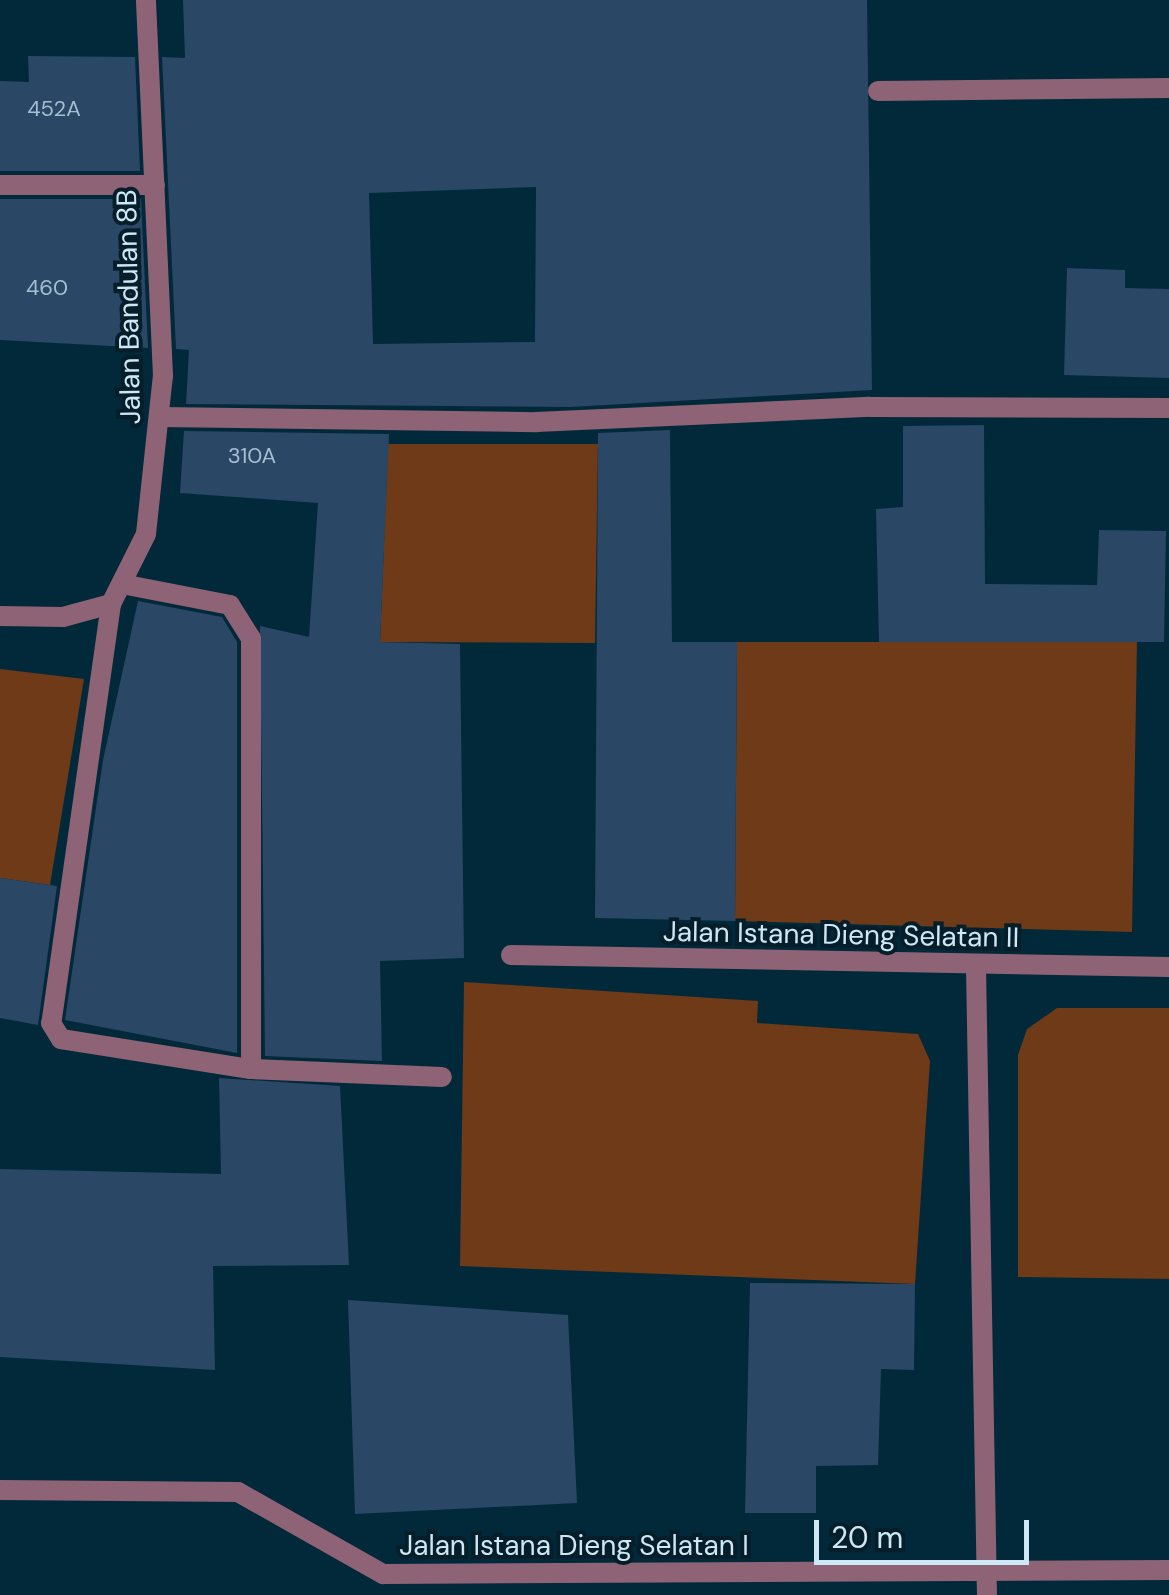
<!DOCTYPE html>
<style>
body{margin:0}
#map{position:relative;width:1169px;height:1595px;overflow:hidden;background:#022939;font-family:"DM Sans",sans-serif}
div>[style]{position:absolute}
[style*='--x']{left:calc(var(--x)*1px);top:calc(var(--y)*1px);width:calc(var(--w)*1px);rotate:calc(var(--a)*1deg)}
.green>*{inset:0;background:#6e3a17}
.building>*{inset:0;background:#2a4766}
.lane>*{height:20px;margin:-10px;padding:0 10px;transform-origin:10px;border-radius:10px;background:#8e6376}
.street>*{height:20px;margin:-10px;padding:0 10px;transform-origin:10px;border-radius:10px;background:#8e6376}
span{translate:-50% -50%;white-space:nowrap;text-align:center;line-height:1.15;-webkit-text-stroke:8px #051e2a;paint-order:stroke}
.number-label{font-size:22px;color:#a5bfd1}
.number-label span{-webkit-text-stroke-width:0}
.street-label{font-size:28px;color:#cee7f5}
.scale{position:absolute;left:814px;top:1520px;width:215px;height:45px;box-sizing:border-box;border:5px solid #cee7f5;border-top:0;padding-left:12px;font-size:30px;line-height:35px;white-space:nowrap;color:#cee7f5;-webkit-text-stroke:8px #051e2a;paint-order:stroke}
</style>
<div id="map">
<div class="green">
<i style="clip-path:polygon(388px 444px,598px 444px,595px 643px,380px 642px)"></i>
<i style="clip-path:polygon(737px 642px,1137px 642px,1132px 932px,735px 921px)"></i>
<i style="clip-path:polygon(0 669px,84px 679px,50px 885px,0 878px)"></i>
<i style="clip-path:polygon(464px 982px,758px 1001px,757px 1023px,918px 1034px,930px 1061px,915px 1284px,460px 1266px)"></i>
<i style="clip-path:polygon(1057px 1008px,1169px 1008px,1169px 1279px,1018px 1277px,1018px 1055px,1027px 1029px)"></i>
</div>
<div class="building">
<i style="clip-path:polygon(evenodd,183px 0,867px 0,872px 390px,570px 407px,186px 404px,189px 350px,176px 349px,162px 57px,185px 58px,183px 0,536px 187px,535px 342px,373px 344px,369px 193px,536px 187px)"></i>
<i style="clip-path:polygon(28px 56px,135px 57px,140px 171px,0 171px,0 81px,29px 82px)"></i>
<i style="clip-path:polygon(0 199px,141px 199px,148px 348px,0 340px)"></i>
<i style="clip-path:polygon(1067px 268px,1125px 270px,1125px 288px,1169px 289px,1169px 378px,1064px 375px)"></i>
<i style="clip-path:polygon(984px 425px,985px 584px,1097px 585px,1099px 530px,1166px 531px,1164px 642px,879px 642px,876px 509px,903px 507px,903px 426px)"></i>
<i style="clip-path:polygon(670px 430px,672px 642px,737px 642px,735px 921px,595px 918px,598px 433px)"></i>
<i style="clip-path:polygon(184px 431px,389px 434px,380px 642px,460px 644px,464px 958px,380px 961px,382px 1061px,265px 1056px,260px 626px,309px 637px,318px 503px,180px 493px)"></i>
<i style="clip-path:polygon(138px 601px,222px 617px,237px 642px,237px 1053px,65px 1020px,103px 760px)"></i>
<i style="clip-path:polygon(0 878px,57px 886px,38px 1025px,0 1018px)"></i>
<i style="clip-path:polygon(219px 1078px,340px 1086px,349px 1265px,213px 1266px,215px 1370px,0 1357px,0 1169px,221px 1174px)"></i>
<i style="clip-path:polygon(750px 1283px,915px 1284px,914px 1370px,881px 1369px,878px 1465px,816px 1466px,816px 1513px,745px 1513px)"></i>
<i style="clip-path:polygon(348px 1300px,568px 1315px,577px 1503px,355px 1514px)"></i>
</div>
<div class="lane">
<i style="--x:878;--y:91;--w:291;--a:-0.6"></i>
</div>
<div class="street">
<i style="--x:0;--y:185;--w:155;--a:0"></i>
<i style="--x:161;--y:417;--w:375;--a:0.8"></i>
<i style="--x:536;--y:422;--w:334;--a:-2.6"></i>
<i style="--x:870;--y:407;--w:299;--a:0.2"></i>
<i style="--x:127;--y:585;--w:105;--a:11"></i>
<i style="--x:230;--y:605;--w:39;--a:58"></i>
<i style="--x:251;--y:638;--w:431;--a:90"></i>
<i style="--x:111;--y:604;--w:423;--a:98.1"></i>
<i style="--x:51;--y:1023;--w:19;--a:58"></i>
<i style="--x:61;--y:1039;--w:192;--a:9"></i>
<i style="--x:251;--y:1069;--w:191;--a:2.4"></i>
<i style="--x:0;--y:616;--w:63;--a:0.9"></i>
<i style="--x:63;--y:617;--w:50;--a:-15.2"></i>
<i style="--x:111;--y:604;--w:78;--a:-63.4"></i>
<i style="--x:146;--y:534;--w:159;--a:-83.9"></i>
<i style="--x:163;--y:376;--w:376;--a:-92.6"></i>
<i style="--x:511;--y:955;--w:658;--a:1.04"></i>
<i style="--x:976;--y:967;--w:628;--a:89"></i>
<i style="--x:0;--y:1490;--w:238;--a:0.5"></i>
<i style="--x:238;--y:1492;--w:167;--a:29.5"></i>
<i style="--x:383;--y:1574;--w:786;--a:-0.29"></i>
</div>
<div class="number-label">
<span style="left:54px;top:109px">452A</span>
<span style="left:47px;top:288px">460</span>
<span style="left:252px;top:456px">310A</span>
</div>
<div class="street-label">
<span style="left:129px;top:307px;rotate:-91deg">Jalan Bandulan 8B</span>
<span style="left:841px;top:935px;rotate:1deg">Jalan Istana Dieng Selatan II</span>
<span style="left:574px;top:1546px">Jalan Istana Dieng Selatan I</span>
</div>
<div class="scale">20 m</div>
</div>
